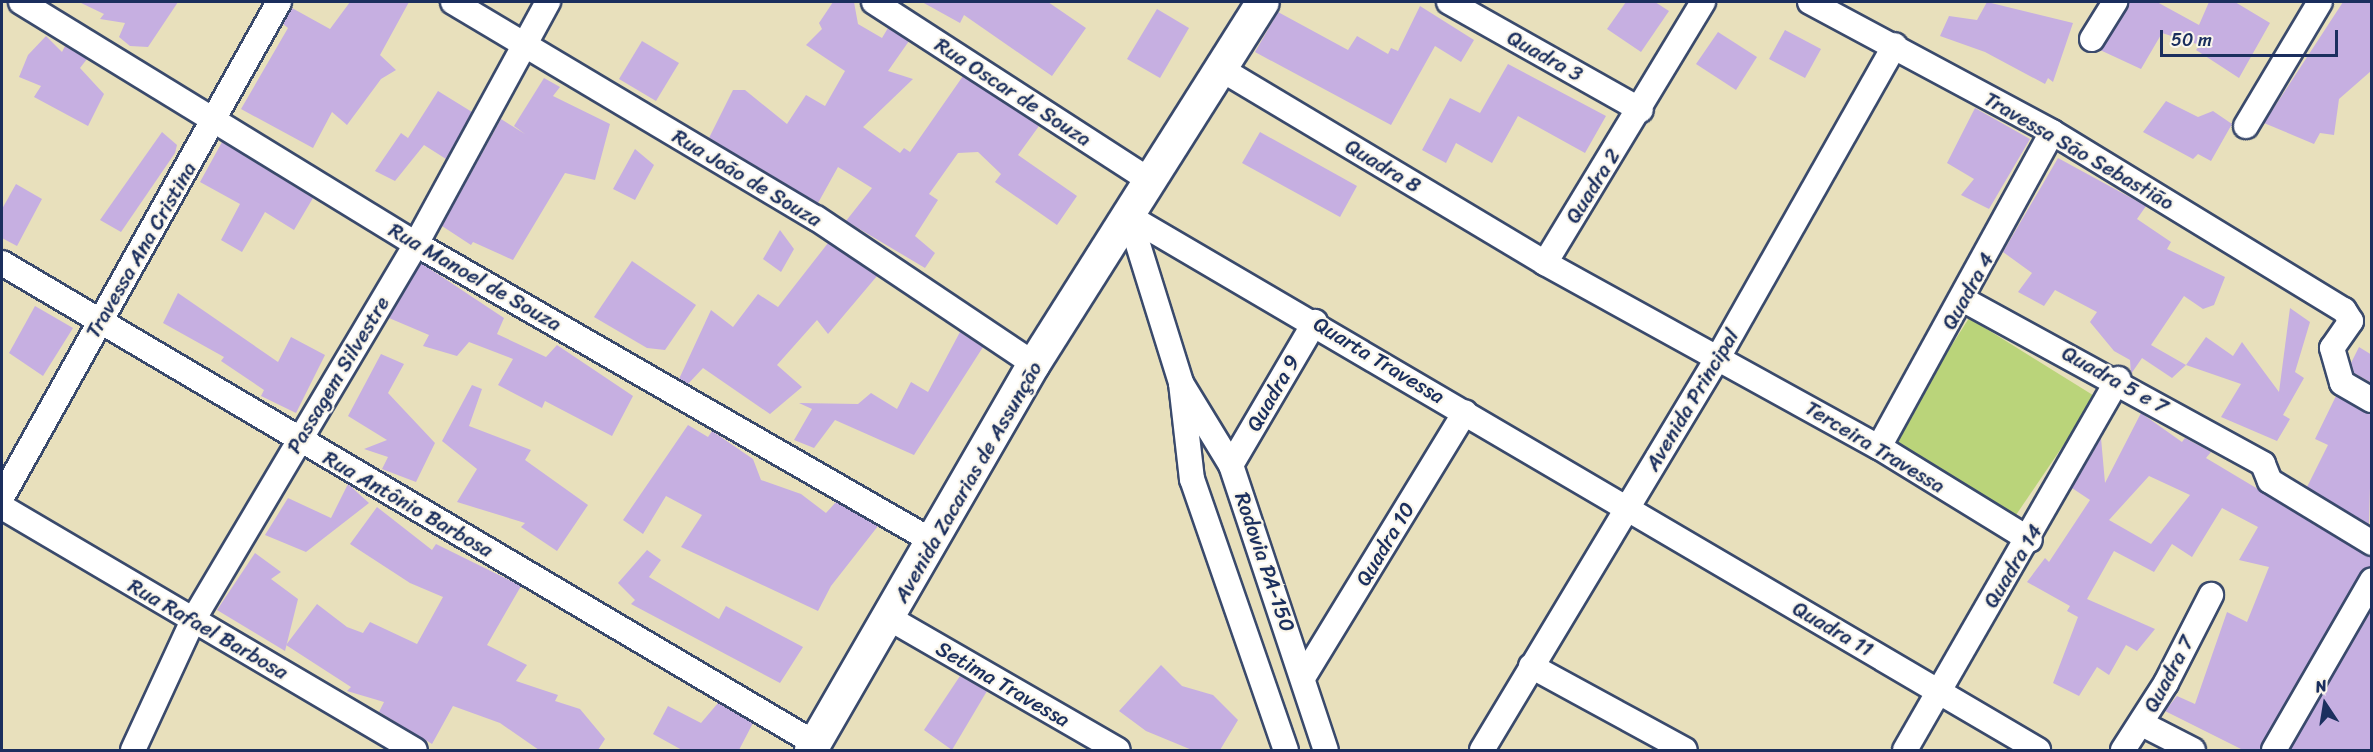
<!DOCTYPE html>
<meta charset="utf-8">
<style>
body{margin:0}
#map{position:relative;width:2373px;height:752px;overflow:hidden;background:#e8e0bc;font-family:Sriracha,sans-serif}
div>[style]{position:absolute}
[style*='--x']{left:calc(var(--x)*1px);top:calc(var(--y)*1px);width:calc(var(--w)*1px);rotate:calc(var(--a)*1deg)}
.green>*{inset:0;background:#bad47a}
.building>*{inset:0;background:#c6afe1}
.roads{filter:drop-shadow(2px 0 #3a4a6c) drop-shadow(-2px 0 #3a4a6c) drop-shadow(0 2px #3a4a6c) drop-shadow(0 -2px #3a4a6c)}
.minor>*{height:24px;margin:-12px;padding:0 12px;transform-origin:12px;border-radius:12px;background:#fff}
.major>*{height:32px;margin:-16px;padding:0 16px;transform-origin:16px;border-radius:16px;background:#fff}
span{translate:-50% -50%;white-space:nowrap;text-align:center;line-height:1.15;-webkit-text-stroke:4.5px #fbf7ec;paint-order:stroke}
.street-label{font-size:21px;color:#1b2f5e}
.frame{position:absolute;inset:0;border:3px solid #1b2f5e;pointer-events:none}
.north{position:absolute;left:2295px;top:674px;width:60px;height:60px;-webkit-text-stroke:4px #fbf7ec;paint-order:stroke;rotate:348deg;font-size:16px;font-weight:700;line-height:24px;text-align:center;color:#1b2f5e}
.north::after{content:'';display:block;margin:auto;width:21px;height:27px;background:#1b2f5e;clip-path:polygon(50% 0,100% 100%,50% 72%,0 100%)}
.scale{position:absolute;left:2160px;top:30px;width:178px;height:27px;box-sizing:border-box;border:3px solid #1b2f5e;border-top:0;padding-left:8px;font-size:18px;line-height:21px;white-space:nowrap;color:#1b2f5e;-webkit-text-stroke:4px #fbf7ec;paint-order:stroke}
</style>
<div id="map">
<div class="green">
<i style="clip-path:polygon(1969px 318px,2096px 397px,2016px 515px,1890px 443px)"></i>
</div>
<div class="building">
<i style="clip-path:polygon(79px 2px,178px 2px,148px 47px,130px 46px,119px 37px,125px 23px,100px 19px,104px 14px)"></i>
<i style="clip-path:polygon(350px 2px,409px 2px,380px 55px,396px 70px,381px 79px,347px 125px,332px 112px,313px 148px,241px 109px,288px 28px,283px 24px,292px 8px,330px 29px)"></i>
<i style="clip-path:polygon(833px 2px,854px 2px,858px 24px,882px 38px,888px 28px,909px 41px,888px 71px,913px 79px,863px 127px,900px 153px,904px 148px,910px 152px,963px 76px,1039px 126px,1018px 155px,1077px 196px,1057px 225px,995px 182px,1001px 174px,978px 152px,958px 153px,929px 194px,938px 200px,915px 236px,935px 253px,925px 268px,846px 221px,872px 188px,838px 167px,818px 203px,709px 138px,733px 90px,745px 90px,787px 124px,806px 95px,825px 106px,845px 71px,806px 45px,822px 29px,819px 23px)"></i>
<i style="clip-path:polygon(922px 2px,1048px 2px,1086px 28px,1052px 76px,964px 15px,960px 23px)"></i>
<i style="clip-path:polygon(1626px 2px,1655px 2px,1669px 11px,1641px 52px,1607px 29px)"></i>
<i style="clip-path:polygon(1987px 2px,2073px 23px,2053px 82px,2048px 78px,2045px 84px,1985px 52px,1940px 36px,1949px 16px,1977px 20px)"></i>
<i style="clip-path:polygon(2129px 2px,2157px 2px,2199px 25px,2209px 2px,2235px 2px,2270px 23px,2239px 78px,2196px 50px,2200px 45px,2162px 33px,2141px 69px,2100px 50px)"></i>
<i style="clip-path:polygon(2343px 2px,2372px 2px,2371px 71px,2339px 99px,2334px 135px,2320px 133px,2314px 144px,2264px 123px)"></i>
<i style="clip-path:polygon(1420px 6px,1474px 40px,1461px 62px,1435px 46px,1391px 125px,1255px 52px,1278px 12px,1348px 50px,1357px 36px,1388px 54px,1391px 48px,1398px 51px)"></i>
<i style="clip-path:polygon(1157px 9px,1189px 28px,1160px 78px,1127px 59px)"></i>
<i style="clip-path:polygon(1785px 30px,1821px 49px,1805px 78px,1769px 59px)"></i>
<i style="clip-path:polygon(1718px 32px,1757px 57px,1736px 90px,1696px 64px)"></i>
<i style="clip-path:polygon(46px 36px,62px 52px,65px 46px,87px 59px,80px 68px,104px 94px,88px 126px,34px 97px,41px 86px,19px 77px,28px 55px)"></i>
<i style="clip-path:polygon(642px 41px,679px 63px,656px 101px,619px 79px)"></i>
<i style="clip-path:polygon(1508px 64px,1606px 116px,1585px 153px,1518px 116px,1492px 163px,1456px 143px,1446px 163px,1422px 150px,1450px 98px,1480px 113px)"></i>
<i style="clip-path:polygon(544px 78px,560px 87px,553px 96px,610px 124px,595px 180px,565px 173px,513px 260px,473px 242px,471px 245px,442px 226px,501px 119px,525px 134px,514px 126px)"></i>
<i style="clip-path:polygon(438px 91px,472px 112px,446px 159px,424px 145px,395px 181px,375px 171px,401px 133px,408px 138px)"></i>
<i style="clip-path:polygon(2166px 101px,2198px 117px,2213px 111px,2232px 124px,2211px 161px,2198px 154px,2193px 159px,2143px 132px)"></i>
<i style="clip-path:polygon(1975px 108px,2030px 139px,1989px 209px,1961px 195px,1974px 179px,1947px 163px)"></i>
<i style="clip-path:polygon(162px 132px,177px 145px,175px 153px,121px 232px,100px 220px)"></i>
<i style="clip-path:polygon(1260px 132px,1357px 186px,1340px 217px,1242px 163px)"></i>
<i style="clip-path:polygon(222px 142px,313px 198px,294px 230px,265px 212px,242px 252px,221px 240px,240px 204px,200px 182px)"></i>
<i style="clip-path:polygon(635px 149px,654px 165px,635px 200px,613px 189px)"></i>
<i style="clip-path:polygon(2058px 158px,2146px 206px,2137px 219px,2171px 242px,2167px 249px,2225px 277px,2214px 305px,2203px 309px,2184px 296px,2151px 345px,2186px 365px,2172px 378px,2142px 358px,2131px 374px,2130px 360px,2114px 351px,2090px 322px,2097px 312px,2055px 290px,2044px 306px,2018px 292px,2032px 273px,2003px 252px)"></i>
<i style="clip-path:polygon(16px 184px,42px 199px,17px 246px,2px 238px,2px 209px)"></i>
<i style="clip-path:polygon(780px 230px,794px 249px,781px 272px,763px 259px)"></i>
<i style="clip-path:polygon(828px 243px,877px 276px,828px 334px,817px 320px,777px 365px,802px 387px,770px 414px,703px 368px,688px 384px,679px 379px,711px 310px,733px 327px,758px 294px,778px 307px)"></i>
<i style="clip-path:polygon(632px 261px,696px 305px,665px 350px,647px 348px,594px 317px)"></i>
<i style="clip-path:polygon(421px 263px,504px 318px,497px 334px,546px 357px,557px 345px,633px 396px,612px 436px,545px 401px,542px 408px,498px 385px,513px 359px,469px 342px,457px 356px,423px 346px,429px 335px,389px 318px)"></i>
<i style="clip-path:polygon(178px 293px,278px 362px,291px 337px,325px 355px,296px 413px,261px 396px,264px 390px,221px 361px,224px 357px,163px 323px)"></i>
<i style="clip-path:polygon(35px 306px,73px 328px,43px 376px,9px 353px)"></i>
<i style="clip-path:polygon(2290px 308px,2310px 322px,2295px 372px,2304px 378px,2283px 415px,2290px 419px,2277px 441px,2221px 417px,2241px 384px,2186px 365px,2206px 337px,2233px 356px,2242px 342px,2279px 392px)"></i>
<i style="clip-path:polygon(960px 332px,983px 347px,914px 455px,835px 420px,814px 448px,794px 440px,812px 409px,799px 403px,858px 404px,871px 393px,897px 409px,911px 382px,928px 392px)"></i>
<i style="clip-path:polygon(2359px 347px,2372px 355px,2372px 383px,2354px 373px,2351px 363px)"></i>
<i style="clip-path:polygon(381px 354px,404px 364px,388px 393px,435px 443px,416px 482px,382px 469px,388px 457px,364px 449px,387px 440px,348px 416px)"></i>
<i style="clip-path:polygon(472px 385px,482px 389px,469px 426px,531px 450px,525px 460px,588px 505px,557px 551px,521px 527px,525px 523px,457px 502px,477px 469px,442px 441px)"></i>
<i style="clip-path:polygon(2336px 396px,2372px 414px,2369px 525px,2307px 487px,2328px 445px,2315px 439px)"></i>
<i style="clip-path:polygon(evenodd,2141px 413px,2182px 442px,2185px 438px,2211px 452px,2206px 458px,2372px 557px,2372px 566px,2360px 573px,2260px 750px,2243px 750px,2165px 711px,2177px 696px,2195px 704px,2227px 612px,2247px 622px,2269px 567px,2239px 560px,2258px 527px,2222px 508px,2192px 557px,2172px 544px,2154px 572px,2114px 551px,2087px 599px,2155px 629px,2137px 651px,2126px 645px,2109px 675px,2097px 667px,2079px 696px,2053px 683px,2078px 617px,2067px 611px,2070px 606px,2027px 582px,2045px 558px,2049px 562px,2090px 500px,2072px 488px,2101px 438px,2105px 483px,2141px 413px,2149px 476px,2190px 495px,2151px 544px,2109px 520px,2149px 476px)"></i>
<i style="clip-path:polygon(688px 425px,708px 437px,712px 431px,753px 459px,761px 480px,801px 494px,826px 513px,836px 502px,878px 526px,831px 586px,818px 611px,681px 547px,702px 515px,666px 496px,643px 534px,623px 520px)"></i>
<i style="clip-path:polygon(348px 484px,369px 503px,306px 552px,265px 535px,288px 498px,331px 518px)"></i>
<i style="clip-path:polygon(377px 507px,432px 550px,436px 544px,521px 586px,487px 645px,527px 665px,516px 681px,558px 695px,555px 701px,580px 709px,605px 739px,598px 750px,539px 750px,500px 723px,453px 706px,432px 744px,379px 712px,384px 702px,347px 691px,351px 687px,286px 645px,317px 604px,347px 627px,363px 633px,370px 622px,417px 644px,443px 597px,410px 583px,350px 544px)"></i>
<i style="clip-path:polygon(647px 550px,661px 560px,649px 577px,719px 619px,726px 606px,803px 647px,780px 683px,631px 604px,635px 600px,618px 583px)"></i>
<i style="clip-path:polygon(255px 553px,281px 572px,271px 579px,298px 599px,285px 651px,217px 610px)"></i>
<i style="clip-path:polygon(2372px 609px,2372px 750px,2290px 750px)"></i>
<i style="clip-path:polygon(1161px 665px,1182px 686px,1213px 695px,1238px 720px,1220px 750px,1192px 750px,1146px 731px,1119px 711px)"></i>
<i style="clip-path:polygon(960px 676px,987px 691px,952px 750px,924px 730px)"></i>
<i style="clip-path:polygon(718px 703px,753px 723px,739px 750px,682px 750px,653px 734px,668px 706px,701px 723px)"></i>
</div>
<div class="roads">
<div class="minor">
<i style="--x:21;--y:2;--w:463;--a:31.5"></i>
<i style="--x:416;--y:244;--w:598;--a:29.91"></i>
<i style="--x:453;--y:2;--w:422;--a:30.8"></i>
<i style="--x:816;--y:218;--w:262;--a:33.8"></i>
<i style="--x:874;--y:2;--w:331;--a:32.9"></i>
<i style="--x:1449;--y:2;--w:220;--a:29.4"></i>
<i style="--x:1810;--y:2;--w:275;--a:28.2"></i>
<i style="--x:2052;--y:132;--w:342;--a:31.4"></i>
<i style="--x:2344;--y:310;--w:13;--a:58"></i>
<i style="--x:2351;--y:321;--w:33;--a:125"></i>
<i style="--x:2332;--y:348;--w:36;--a:74"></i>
<i style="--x:2342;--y:383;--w:34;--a:30"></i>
<i style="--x:2092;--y:39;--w:44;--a:-58.1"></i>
<i style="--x:1221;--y:69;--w:378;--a:30.9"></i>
<i style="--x:1545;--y:263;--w:381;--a:28.9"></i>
<i style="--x:1879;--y:447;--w:177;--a:31.6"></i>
<i style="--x:2246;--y:126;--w:144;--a:-59.2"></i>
<i style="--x:1130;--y:217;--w:1053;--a:30.41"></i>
<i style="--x:1131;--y:222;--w:169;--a:72.7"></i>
<i style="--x:1181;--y:383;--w:97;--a:83.5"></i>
<i style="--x:1192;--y:479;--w:287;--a:70.9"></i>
<i style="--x:2;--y:263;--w:945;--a:30.58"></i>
<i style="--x:1545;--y:263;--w:305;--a:-58.8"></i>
<i style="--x:1964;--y:300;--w:341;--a:28.7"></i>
<i style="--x:2263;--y:464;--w:18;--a:68"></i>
<i style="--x:2270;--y:481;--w:119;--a:31.3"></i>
<i style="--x:1181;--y:383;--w:96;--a:58.6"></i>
<i style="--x:1231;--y:465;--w:300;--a:71.6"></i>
<i style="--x:1879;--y:447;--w:359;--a:-61.2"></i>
<i style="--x:1231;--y:465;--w:166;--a:-59.6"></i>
<i style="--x:2;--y:497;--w:567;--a:-60.77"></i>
<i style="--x:2;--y:507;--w:479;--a:30.5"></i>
<i style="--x:889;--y:618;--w:264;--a:30"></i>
<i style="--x:1531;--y:666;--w:175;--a:28.6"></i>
<i style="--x:1304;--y:676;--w:309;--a:-58.6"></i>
<i style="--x:2142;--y:724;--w:57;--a:27"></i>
<i style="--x:133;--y:750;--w:143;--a:-65.2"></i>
<i style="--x:193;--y:620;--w:437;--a:-59.3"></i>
<i style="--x:416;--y:244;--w:276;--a:-61.4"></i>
<i style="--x:1482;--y:750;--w:460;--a:-59"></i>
<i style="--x:1719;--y:356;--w:357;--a:-60.5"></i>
<i style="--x:1905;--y:750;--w:428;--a:-60.1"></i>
<i style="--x:2123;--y:750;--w:80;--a:-57.3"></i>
<i style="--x:2166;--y:683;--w:99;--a:-62.9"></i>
<i style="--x:2274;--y:750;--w:196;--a:-60"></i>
</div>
<div class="major">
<i style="--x:811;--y:750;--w:446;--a:-60"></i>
<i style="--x:1034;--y:364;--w:428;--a:-57.7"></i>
</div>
</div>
<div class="street-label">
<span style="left:1545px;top:56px;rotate:29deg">Quadra 3</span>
<span style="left:1013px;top:92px;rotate:33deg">Rua Oscar de Souza</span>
<span style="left:2079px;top:151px;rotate:30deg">Travessa São Sebastião</span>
<span style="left:1383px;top:166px;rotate:31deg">Quadra 8</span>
<span style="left:747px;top:178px;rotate:31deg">Rua João de Souza</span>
<span style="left:1593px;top:186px;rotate:-58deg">Quadra 2</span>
<span style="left:141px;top:250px;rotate:-60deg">Travessa Ana Cristina</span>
<span style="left:475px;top:277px;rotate:30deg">Rua Manoel de Souza</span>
<span style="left:1968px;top:291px;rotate:-61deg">Quadra 4</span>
<span style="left:1379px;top:360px;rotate:31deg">Quarta Travessa</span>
<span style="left:338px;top:375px;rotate:-59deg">Passagem Silvestre</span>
<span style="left:2115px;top:380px;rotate:29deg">Quadra 5 e 7</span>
<span style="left:1273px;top:393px;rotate:-60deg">Quadra 9</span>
<span style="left:1692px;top:400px;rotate:-59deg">Avenida Principal</span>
<span style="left:1875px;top:447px;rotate:31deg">Terceira Travessa</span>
<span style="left:968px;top:482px;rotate:-60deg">Avenida Zacarias de Assunção</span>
<span style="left:408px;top:504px;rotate:30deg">Rua Antônio Barbosa</span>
<span style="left:1385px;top:544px;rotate:-59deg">Quadra 10</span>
<span style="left:1265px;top:562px;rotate:71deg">Rodovia PA-150</span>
<span style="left:2013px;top:566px;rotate:-59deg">Quadra 14</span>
<span style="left:208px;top:629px;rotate:30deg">Rua Rafael Barbosa</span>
<span style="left:1833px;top:629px;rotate:30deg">Quadra 11</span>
<span style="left:2169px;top:674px;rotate:-62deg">Quadra 7</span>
<span style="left:1003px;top:684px;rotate:30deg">Setima Travessa</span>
</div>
<div class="frame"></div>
<div class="north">N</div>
<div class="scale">50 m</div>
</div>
